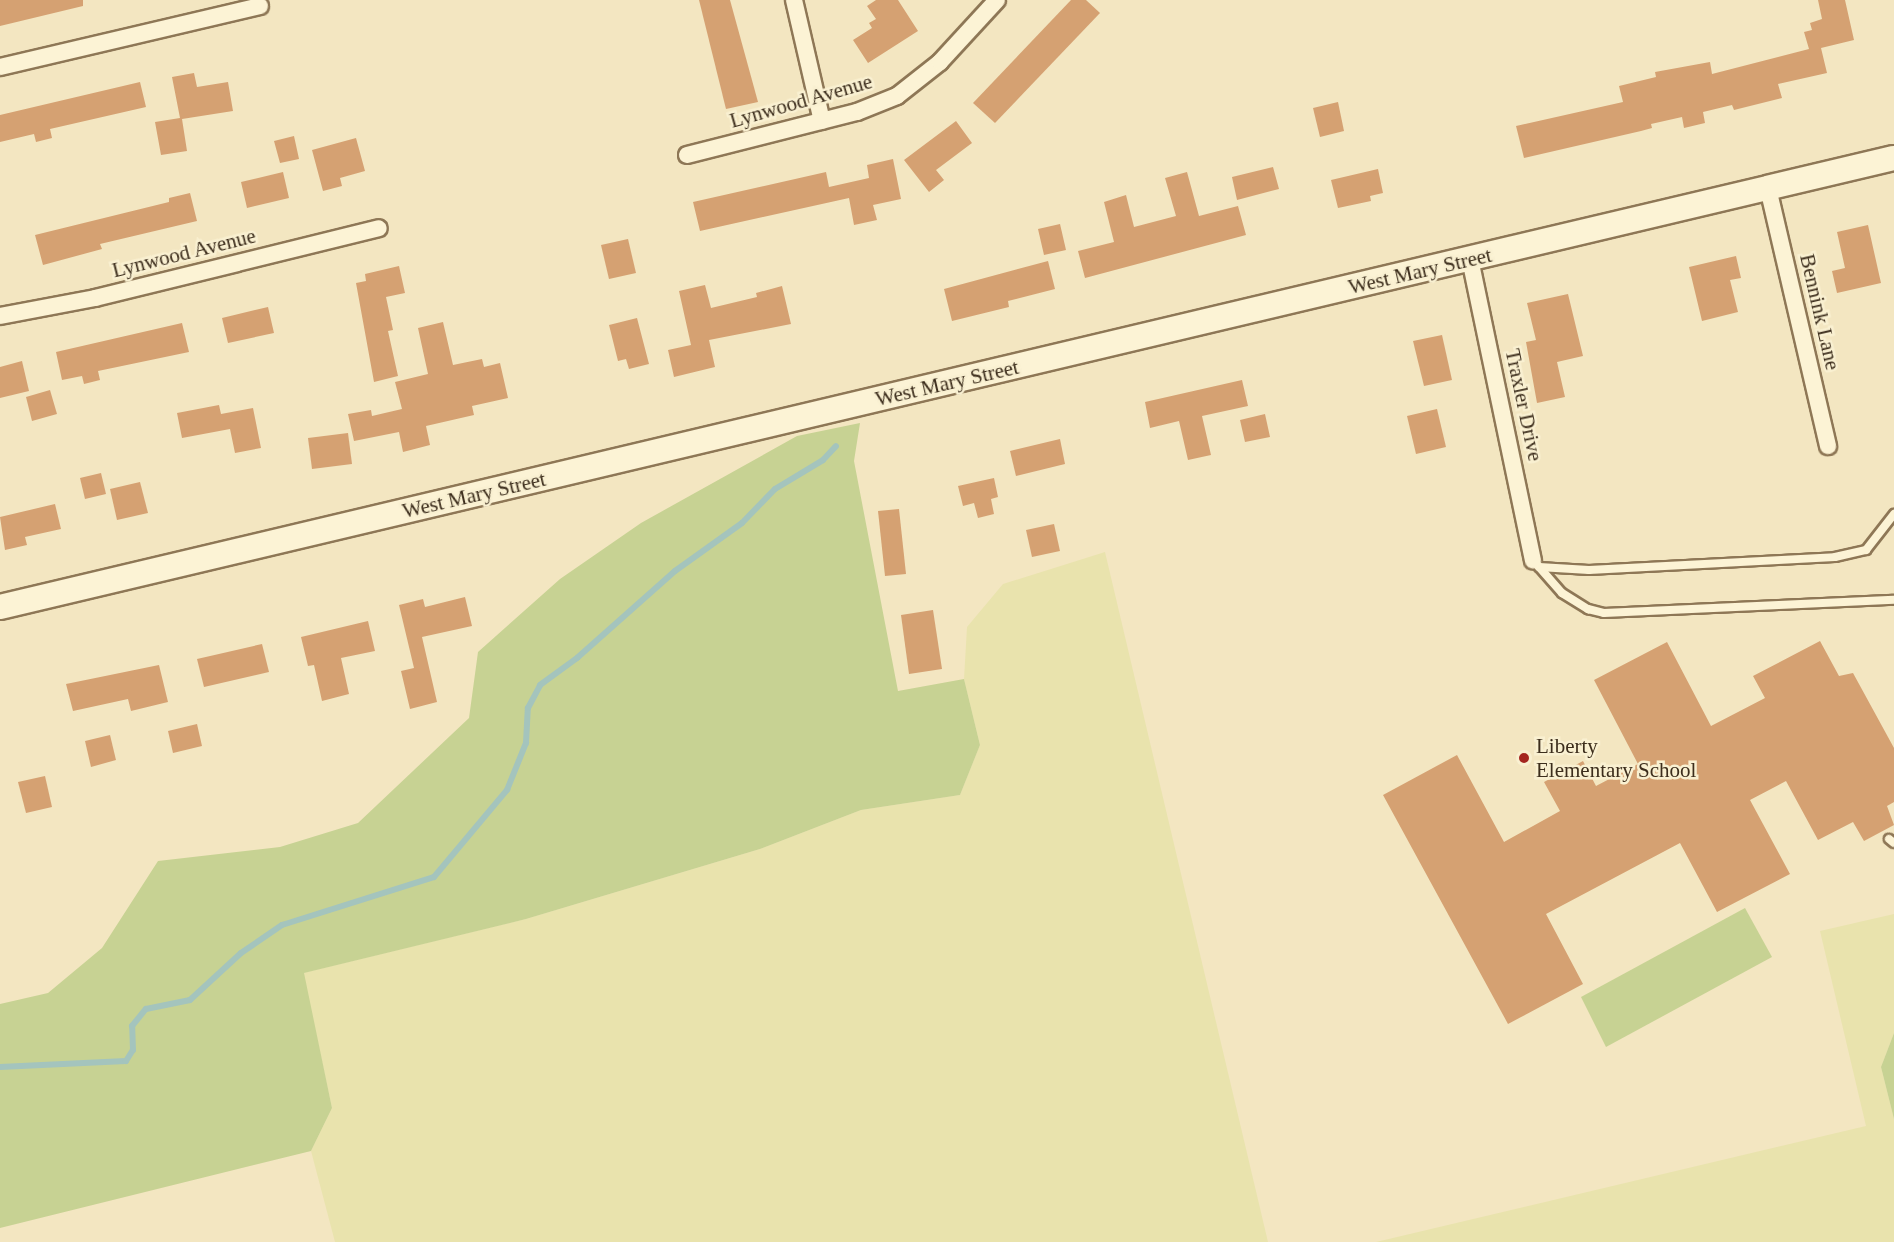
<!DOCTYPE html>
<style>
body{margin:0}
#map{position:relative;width:1894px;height:1242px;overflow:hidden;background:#f3e6c1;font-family:Georgia,serif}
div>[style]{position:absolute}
.farmland>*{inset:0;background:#e9e3ad}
.green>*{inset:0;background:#c7d293}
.stream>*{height:6px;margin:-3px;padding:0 3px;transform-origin:3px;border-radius:3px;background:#a4c4bd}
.building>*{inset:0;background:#d5a172}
.roads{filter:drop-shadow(2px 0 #8e7756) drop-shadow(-2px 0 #8e7756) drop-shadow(0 2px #8e7756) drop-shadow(0 -2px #8e7756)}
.lane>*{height:8px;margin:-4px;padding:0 4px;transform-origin:4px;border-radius:4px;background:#fcf3d5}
.street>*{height:16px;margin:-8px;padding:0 8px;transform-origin:8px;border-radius:8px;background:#fcf3d5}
.secondary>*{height:24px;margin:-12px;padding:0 12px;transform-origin:12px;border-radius:12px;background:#fcf3d5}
.dots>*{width:16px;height:16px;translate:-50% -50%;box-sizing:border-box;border:3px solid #f9f0d1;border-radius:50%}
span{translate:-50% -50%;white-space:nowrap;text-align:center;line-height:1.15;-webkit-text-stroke:5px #f9f0d1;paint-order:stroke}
.street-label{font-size:21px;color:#3c2d1c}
.poi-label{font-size:21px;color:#3c2d1c}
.left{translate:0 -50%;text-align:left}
</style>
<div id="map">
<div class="farmland">
<div style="clip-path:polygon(1105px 552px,1268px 1242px,335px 1242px,311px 1151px,332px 1108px,303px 973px,526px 919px,760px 849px,861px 810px,960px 795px,980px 745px,964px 679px,967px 627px,1003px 584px)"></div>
<div style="clip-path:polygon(1894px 914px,1894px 1033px,1881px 1067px,1894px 1119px,1894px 1242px,1376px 1242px,1866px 1126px,1820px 931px)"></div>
</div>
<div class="green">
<div style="clip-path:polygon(860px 423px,854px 461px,898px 691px,964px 679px,980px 745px,960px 795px,861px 810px,760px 849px,526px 919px,304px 973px,332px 1108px,311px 1151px,0 1228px,0 1004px,48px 993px,102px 948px,158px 861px,280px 847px,358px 823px,469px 718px,478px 652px,560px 579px,641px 523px,797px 436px)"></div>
<div style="clip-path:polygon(1745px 908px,1772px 957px,1606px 1047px,1581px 997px)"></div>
<div style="clip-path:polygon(1894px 1033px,1894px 1119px,1881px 1067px)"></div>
</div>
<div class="stream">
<div style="left:0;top:1067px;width:126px;rotate:-2.7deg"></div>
<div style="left:126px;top:1061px;width:13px;rotate:-58deg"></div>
<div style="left:133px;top:1050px;width:24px;rotate:-92deg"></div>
<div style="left:132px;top:1026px;width:22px;rotate:-51deg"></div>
<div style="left:146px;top:1009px;width:45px;rotate:-11.6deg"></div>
<div style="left:190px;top:1000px;width:69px;rotate:-42.7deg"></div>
<div style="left:241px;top:953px;width:50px;rotate:-34.3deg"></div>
<div style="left:282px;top:925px;width:159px;rotate:-17.5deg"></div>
<div style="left:434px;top:877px;width:114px;rotate:-50deg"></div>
<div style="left:507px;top:790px;width:51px;rotate:-68deg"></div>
<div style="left:526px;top:743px;width:35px;rotate:-87deg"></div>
<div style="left:528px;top:708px;width:26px;rotate:-62deg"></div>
<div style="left:540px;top:685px;width:46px;rotate:-36.1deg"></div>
<div style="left:577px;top:658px;width:131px;rotate:-41.6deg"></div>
<div style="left:675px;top:571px;width:82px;rotate:-35.6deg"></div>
<div style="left:742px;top:523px;width:47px;rotate:-45.9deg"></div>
<div style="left:775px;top:489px;width:56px;rotate:-31.1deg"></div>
<div style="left:823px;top:460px;width:19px;rotate:-47deg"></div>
</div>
<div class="building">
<div style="clip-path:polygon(0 0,83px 0,83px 6px,0 26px)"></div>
<div style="clip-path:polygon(699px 0,730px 0,758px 102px,726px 109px)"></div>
<div style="clip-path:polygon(876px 0,898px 0,918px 31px,868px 63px,853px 40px,872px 28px,869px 23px,876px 19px,867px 6px)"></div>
<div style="clip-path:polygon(1071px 0,1086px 0,1100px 13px,995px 123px,973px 103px)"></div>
<div style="clip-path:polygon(1818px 0,1845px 0,1854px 40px,1821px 48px,1827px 73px,1778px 84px,1782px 98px,1734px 110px,1732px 105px,1703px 112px,1705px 123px,1684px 128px,1682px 117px,1651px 124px,1652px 128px,1641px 131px,1524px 158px,1516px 126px,1623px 102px,1619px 86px,1656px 77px,1655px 72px,1710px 62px,1712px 74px,1809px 49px,1804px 32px,1812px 30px,1810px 23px,1822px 19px)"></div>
<div style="clip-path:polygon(194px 73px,197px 87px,228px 82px,233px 111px,182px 119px,187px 151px,161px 155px,155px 122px,180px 118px,172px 77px)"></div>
<div style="clip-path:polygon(140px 82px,146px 107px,50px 129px,52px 138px,36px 142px,34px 134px,0 142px,0 115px)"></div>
<div style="clip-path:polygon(1338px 102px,1344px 131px,1320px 137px,1313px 108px)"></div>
<div style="clip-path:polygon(956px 121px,972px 143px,936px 170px,944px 180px,929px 192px,904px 160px)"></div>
<div style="clip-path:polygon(294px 136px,299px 159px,280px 163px,274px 141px)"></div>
<div style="clip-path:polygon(356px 138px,365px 171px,340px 178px,342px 186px,323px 191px,312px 150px)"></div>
<div style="clip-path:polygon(893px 159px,901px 199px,873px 205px,877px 220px,854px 225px,849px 198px,700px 231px,693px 202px,826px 172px,829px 187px,869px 178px,867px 165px)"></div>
<div style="clip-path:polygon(1273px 167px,1279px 189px,1237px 200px,1232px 177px)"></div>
<div style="clip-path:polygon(1378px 169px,1383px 193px,1370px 196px,1371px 201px,1338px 208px,1331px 180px)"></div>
<div style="clip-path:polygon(283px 172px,289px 198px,247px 208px,241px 182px)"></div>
<div style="clip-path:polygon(1187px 172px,1199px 216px,1238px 206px,1246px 235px,1085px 278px,1078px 251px,1114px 242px,1104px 202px,1126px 195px,1134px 227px,1176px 216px,1165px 178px)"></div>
<div style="clip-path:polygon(190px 193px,197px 221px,100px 244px,102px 249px,43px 265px,35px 235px,169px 202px,169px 198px)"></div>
<div style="clip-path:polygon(1060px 224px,1066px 250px,1044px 255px,1038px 229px)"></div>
<div style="clip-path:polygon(1868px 225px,1881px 283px,1837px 293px,1832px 271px,1845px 268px,1837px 232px)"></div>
<div style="clip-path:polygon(628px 239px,636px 273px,609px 279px,601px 245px)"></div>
<div style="clip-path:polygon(1736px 256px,1741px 278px,1730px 280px,1738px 312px,1702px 321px,1689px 267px)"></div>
<div style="clip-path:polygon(1048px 261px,1055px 289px,1008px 301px,1009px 307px,952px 321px,944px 289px)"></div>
<div style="clip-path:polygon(399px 266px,405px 293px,386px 297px,393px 330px,388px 331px,398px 376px,374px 382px,356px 283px,366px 281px,365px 274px)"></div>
<div style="clip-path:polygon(705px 285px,711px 308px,757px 297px,756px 293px,782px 286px,791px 324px,709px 340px,715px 367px,674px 377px,668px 350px,691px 345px,679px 291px)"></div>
<div style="clip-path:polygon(1568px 294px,1583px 356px,1557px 362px,1565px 397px,1537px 403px,1526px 342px,1536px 340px,1527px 303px)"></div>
<div style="clip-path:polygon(268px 307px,274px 333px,228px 343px,222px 318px)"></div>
<div style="clip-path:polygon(637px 318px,649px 364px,629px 369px,626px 359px,618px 361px,609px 325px)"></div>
<div style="clip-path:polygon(443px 322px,453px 365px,482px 359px,484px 367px,500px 363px,508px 398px,472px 406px,474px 415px,426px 426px,430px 445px,403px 452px,399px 432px,354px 441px,348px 414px,371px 410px,372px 416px,402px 409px,395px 382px,428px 374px,418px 328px)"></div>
<div style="clip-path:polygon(182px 323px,189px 352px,98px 371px,100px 380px,84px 384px,82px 376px,62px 380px,56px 352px)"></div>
<div style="clip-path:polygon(1442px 335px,1452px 380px,1424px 386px,1413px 341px)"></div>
<div style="clip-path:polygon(22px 361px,29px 391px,0 398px,0 367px)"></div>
<div style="clip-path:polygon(1242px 380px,1248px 406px,1202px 416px,1211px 455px,1188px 460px,1179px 421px,1150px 428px,1145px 402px)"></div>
<div style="clip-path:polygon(50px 390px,57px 414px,32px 421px,26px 397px)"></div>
<div style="clip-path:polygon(219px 405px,221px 414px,253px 408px,261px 448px,235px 453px,230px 429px,182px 438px,177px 413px)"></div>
<div style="clip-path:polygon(1437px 409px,1446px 447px,1416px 454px,1407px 416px)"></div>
<div style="clip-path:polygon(1265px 414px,1270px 437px,1245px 442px,1240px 420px)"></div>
<div style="clip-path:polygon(348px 433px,352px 464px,312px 469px,308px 438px)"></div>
<div style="clip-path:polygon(1060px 439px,1065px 464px,1016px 476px,1010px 451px)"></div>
<div style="clip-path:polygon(101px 473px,106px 494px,85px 499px,80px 478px)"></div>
<div style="clip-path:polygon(994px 478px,998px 497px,991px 499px,994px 514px,978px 518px,974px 503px,963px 506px,958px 486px)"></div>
<div style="clip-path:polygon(140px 482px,148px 513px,117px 520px,110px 489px)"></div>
<div style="clip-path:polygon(55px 504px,61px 529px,25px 537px,27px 545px,5px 550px,0 517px)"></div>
<div style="clip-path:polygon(899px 509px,906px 574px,885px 576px,878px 511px)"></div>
<div style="clip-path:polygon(1054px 524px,1060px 551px,1032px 557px,1026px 530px)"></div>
<div style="clip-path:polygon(465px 597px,472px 626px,422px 637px,437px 702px,410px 709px,401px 671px,414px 668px,399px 605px,423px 599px,425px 607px)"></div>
<div style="clip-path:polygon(933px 610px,942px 669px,909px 674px,901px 615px)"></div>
<div style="clip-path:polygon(368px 621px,375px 651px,341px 658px,349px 694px,322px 701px,314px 665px,308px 666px,301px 637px)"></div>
<div style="clip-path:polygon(1820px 641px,1839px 676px,1853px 673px,1894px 748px,1894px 802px,1887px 806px,1894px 825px,1864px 841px,1853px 822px,1818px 840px,1786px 781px,1750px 800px,1790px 874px,1717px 912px,1680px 843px,1546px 914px,1583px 984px,1508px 1024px,1383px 795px,1457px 755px,1504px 842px,1560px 811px,1544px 782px,1583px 761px,1596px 786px,1638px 764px,1594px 680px,1667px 642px,1711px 726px,1765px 698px,1753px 676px)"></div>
<div style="clip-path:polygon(262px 644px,269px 672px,204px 687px,197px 659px)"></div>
<div style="clip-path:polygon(159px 665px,168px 702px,131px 711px,128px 699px,73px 711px,66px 684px)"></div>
<div style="clip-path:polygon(197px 724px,202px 746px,173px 753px,168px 731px)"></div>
<div style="clip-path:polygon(110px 735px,116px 760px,91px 767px,85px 741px)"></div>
<div style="clip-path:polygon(45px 776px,52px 807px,26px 813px,18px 782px)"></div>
</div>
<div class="roads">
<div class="lane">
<div style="left:1533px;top:560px;width:44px;rotate:48.7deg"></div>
<div style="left:1562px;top:593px;width:31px;rotate:32deg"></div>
<div style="left:1588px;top:609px;width:16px;rotate:14deg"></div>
<div style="left:1604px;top:613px;width:290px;rotate:-2.6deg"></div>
<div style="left:1539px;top:567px;width:50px;rotate:3.4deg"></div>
<div style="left:1589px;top:570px;width:246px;rotate:-3deg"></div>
<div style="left:1835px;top:557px;width:32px;rotate:-13deg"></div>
<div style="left:1866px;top:550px;width:46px;rotate:-52.1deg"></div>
<div style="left:1889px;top:839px;width:6px;rotate:39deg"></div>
</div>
<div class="street">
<div style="left:794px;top:0;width:124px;rotate:77deg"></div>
<div style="left:0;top:67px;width:267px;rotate:-13.2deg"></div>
<div style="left:687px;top:155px;width:175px;rotate:-14.2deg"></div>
<div style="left:857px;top:112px;width:43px;rotate:-21.8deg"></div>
<div style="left:897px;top:96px;width:55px;rotate:-38.3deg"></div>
<div style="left:940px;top:62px;width:84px;rotate:-47.4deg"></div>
<div style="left:1768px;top:188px;width:265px;rotate:76.9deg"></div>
<div style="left:1470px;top:259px;width:308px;rotate:78.2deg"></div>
<div style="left:0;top:316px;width:97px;rotate:-10.7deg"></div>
<div style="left:95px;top:298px;width:292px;rotate:-13.8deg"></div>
</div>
<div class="secondary">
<div style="left:0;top:607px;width:1946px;rotate:-13.34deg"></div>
</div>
</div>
<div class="dots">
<div style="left:1524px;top:758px;background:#a42620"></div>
</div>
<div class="street-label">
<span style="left:801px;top:101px;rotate:-16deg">Lynwood Avenue</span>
<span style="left:184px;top:253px;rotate:-14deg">Lynwood Avenue</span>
<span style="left:1420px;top:271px;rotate:-13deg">West Mary Street</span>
<span style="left:1820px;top:312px;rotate:77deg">Bennink Lane</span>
<span style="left:947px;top:383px;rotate:-13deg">West Mary Street</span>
<span style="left:1524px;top:405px;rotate:78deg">Traxler Drive</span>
<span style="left:474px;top:495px;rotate:-13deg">West Mary Street</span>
</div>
<div class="poi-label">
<span class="left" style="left:1536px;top:758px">Liberty<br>Elementary School</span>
</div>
</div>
